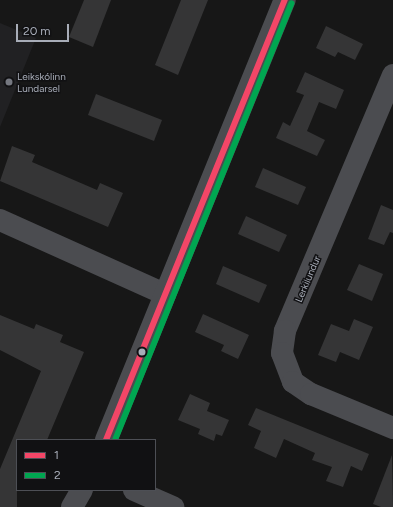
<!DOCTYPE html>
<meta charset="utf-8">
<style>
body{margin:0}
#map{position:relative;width:393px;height:507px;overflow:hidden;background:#171717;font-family:Figtree,sans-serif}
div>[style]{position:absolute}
.built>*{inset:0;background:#212123}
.building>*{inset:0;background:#353536}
.minor>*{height:22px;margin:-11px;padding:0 11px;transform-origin:11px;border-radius:11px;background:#4b4c50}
.bus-1>*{height:6px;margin:-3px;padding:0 3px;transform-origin:3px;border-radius:3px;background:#f34667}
.bus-2>*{height:6px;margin:-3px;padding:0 3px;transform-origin:3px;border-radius:3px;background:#00a651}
.dots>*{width:11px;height:11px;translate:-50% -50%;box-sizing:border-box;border:2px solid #111113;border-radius:50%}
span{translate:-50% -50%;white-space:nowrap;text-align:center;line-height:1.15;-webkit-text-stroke:3px #111113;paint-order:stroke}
.poi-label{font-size:10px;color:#a8adb8}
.left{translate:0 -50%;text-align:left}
.street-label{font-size:10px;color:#a8adb8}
.legend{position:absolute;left:16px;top:439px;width:140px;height:52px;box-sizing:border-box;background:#111113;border:1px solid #4d4f55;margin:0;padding:5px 7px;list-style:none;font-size:12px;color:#a8adb8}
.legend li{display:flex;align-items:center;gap:8px;height:20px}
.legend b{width:20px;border:1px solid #4d4f55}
.scale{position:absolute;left:16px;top:24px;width:53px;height:18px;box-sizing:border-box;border:2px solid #a8adb8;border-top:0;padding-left:5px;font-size:12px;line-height:14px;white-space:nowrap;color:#a8adb8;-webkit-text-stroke:3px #111113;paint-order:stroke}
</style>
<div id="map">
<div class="built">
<div style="clip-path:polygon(0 23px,36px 38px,0 127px)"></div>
</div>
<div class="building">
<div style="clip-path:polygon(84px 0,111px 0,93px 47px,69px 37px)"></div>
<div style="clip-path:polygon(181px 0,208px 0,178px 75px,155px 65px)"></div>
<div style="clip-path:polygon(326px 26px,363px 44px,355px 60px,338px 52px,335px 57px,316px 48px)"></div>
<div style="clip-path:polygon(305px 72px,344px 90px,336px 109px,319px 102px,307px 131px,325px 140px,317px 156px,276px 138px,283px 122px,290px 126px,304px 95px,296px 92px)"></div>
<div style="clip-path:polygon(96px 94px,162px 120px,154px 141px,88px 115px)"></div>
<div style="clip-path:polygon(12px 146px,35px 155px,32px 162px,97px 190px,100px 183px,123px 193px,108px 227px,0 181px)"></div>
<div style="clip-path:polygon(263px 168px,306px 187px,298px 205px,255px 187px)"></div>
<div style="clip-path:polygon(381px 205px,393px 210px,393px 233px,390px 232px,384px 245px,368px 239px)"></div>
<div style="clip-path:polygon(246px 216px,287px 235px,279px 252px,238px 234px)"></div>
<div style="clip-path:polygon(359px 264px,383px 274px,372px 301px,347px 290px)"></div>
<div style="clip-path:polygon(223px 266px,267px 285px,259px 303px,216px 284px)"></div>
<div style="clip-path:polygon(203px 314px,249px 335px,238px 359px,221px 351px,224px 345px,195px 332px)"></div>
<div style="clip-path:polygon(0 315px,34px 329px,36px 324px,63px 335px,60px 342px,84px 352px,47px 440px,17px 440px,17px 507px,0 507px,0 469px,41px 371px,0 350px)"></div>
<div style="clip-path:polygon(354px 319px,373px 327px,359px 360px,340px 352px,336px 362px,318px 355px,331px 324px,349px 331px)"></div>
<div style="clip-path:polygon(190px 394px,210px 403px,207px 411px,229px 420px,222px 436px,216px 434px,214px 441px,198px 434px,200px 429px,178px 420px)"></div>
<div style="clip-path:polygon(256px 408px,369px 454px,362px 471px,351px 466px,343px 487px,326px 481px,332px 467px,312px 460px,315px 453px,284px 439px,276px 458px,254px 448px,261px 431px,248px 425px)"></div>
<div style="clip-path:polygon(392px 455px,393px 507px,381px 507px,373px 504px)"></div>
</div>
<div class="minor">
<div style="left:393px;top:75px;width:278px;rotate:112.9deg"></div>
<div style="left:285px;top:331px;width:22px;rotate:98deg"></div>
<div style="left:282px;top:353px;width:31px;rotate:69deg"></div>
<div style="left:293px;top:382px;width:22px;rotate:34deg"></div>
<div style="left:311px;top:394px;width:89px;rotate:22.5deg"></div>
<div style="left:0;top:220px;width:181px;rotate:24.2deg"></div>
<div style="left:106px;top:440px;width:475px;rotate:-67.9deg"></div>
<div style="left:134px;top:490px;width:43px;rotate:23.6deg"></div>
<div style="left:72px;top:507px;width:20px;rotate:-60deg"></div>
</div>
<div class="bus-1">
<div style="left:106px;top:440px;width:475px;rotate:-67.9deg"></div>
</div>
<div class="bus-2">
<div style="left:115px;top:440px;width:471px;rotate:-68deg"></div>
</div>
<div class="dots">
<div style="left:9px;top:82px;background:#757880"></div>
<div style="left:142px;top:352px;background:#a8adb8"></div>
</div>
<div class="poi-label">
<span class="left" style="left:17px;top:82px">Leikskólinn<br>Lundarsel</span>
</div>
<div class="street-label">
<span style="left:308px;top:279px;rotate:-67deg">Lerkilundur</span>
</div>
<ul class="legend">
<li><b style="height:5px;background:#f34667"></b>1</li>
<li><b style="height:5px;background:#00a651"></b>2</li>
</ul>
<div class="scale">20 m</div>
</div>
